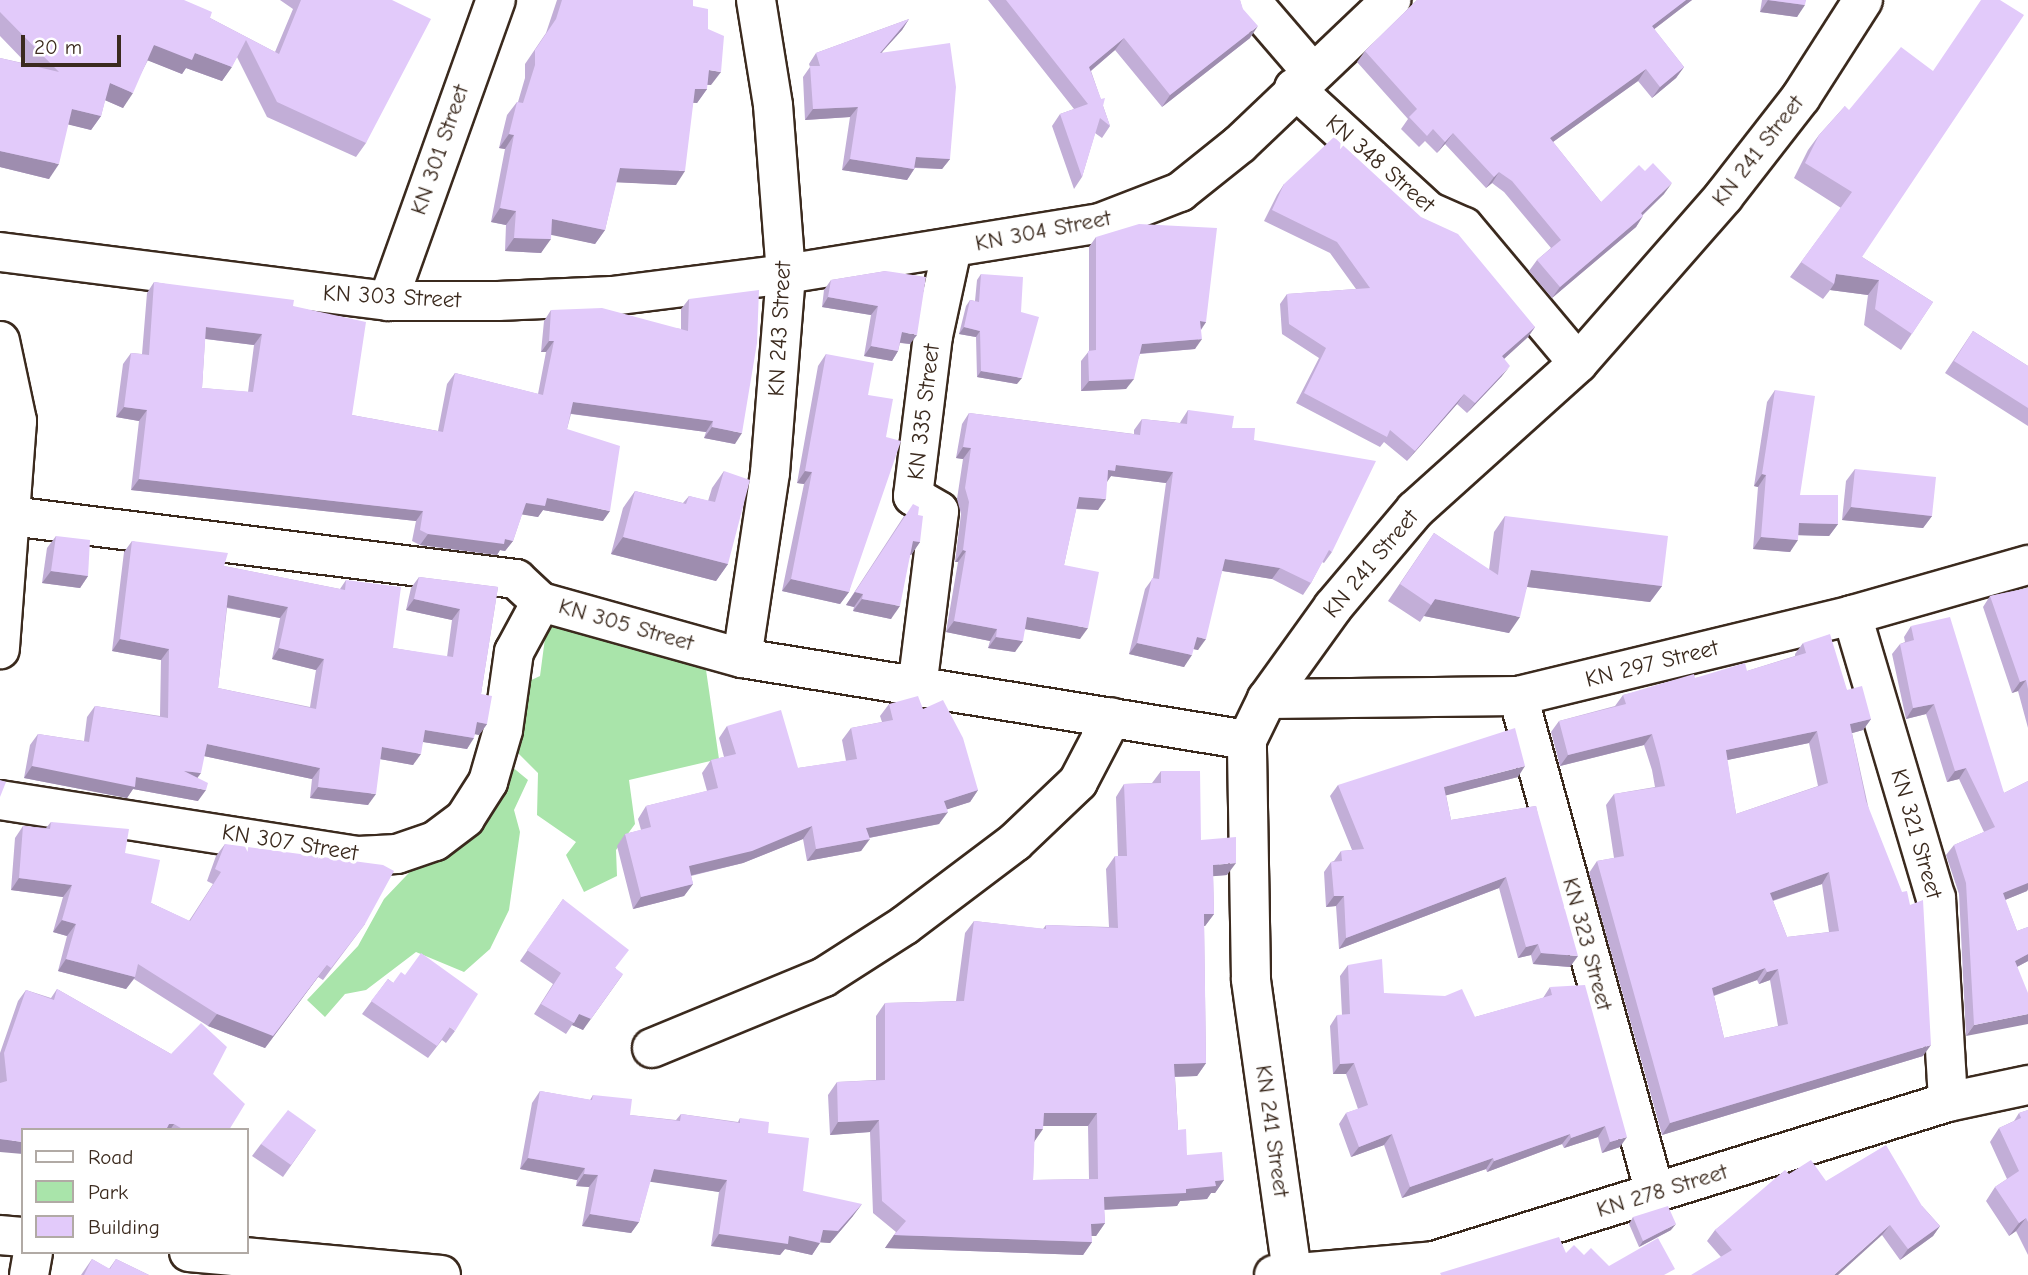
<!DOCTYPE html>
<style>
body{margin:0}
#map{position:relative;width:2028px;height:1275px;overflow:hidden;background:#fff;font-family:"Comic Neue",sans-serif}
div>[style]{position:absolute}
.green>*{inset:0;background:#a9e4aa}
.roads{filter:drop-shadow(2px 0 #3b2a1e) drop-shadow(-2px 0 #3b2a1e) drop-shadow(0 2px #3b2a1e) drop-shadow(0 -2px #3b2a1e)}
.minor>*{height:38px;margin:-19px;padding:0 19px;transform-origin:19px;border-radius:19px;background:#fff}
.wall>*{inset:0;background:#c2aed7}
.shaded-wall>*{inset:0;background:#9e8daf}
.building>*{inset:0;background:#e2cafa}
span{translate:-50% -50%;white-space:nowrap;text-align:center;line-height:1.15;-webkit-text-stroke:7px #fff;paint-order:stroke}
.street-label{font-size:23px;color:#3b2a1e}
.legend{position:absolute;left:21px;top:1128px;width:228px;height:126px;box-sizing:border-box;background:#fff;border:2px solid #b1aaa5;margin:0;padding:9px 12px;list-style:none;font-size:21px;color:#3b2a1e}
.legend li{display:flex;align-items:center;gap:14px;height:35px}
.legend b{width:35px;border:2px solid #b1aaa5}
.scale{position:absolute;left:21px;top:35px;width:100px;height:32px;box-sizing:border-box;border:4px solid #3b2a1e;border-top:0;padding-left:9px;font-size:21px;line-height:24px;white-space:nowrap;color:#3b2a1e;-webkit-text-stroke:5px #fff;paint-order:stroke}
</style>
<div id="map">
<div class="green">
<div style="clip-path:polygon(547px 623px,705px 663px,719px 759px,629px 780px,635px 824px,616px 850px,617px 876px,584px 892px,566px 855px,576px 842px,537px 815px,538px 773px,514px 749px,525px 683px,540px 676px)"></div>
<div style="clip-path:polygon(511px 766px,528px 780px,514px 810px,520px 832px,509px 910px,490px 949px,464px 972px,416px 952px,366px 990px,345px 994px,325px 1017px,307px 1000px,358px 946px,384px 899px)"></div>
</div>
<div class="roads">
<div class="minor">
<div style="left:1250px;top:0;width:95px;rotate:49.3deg"></div>
<div style="left:1294px;top:88px;width:182px;rotate:42.5deg"></div>
<div style="left:1428px;top:211px;width:39px;rotate:24deg"></div>
<div style="left:1464px;top:227px;width:177px;rotate:50deg"></div>
<div style="left:0;top:252px;width:391px;rotate:7.2deg"></div>
<div style="left:388px;top:301px;width:110px"></div>
<div style="left:498px;top:301px;width:114px;rotate:-2.5deg"></div>
<div style="left:612px;top:296px;width:175px;rotate:-7.2deg"></div>
<div style="left:786px;top:274px;width:318px;rotate:-9.2deg"></div>
<div style="left:1100px;top:223px;width:86px;rotate:-21.2deg"></div>
<div style="left:1180px;top:192px;width:77px;rotate:-38.7deg"></div>
<div style="left:1240px;top:144px;width:209px;rotate:-43.6deg"></div>
<div style="left:388px;top:301px;width:320px;rotate:-70.3deg"></div>
<div style="left:0;top:341px;width:82px;rotate:78deg"></div>
<div style="left:17px;top:421px;width:229px;rotate:94.3deg"></div>
<div style="left:11px;top:516px;width:509px;rotate:7.11deg"></div>
<div style="left:516px;top:579px;width:34px;rotate:43deg"></div>
<div style="left:541px;top:602px;width:209px;rotate:15.6deg"></div>
<div style="left:742px;top:658px;width:512px;rotate:9.22deg"></div>
<div style="left:1852px;top:615px;width:295px;rotate:73.5deg"></div>
<div style="left:1936px;top:898px;width:204px;rotate:86.6deg"></div>
<div style="left:742px;top:658px;width:187px;rotate:-81.4deg"></div>
<div style="left:770px;top:473px;width:200px;rotate:-85.4deg"></div>
<div style="left:786px;top:274px;width:169px;rotate:-94.4deg"></div>
<div style="left:773px;top:105px;width:106px;rotate:-99.2deg"></div>
<div style="left:917px;top:688px;width:178px;rotate:-82.9deg"></div>
<div style="left:939px;top:511px;width:30px;rotate:-150deg"></div>
<div style="left:913px;top:496px;width:161px;rotate:-82.9deg"></div>
<div style="left:933px;top:336px;width:90px;rotate:-77.8deg"></div>
<div style="left:1518px;top:696px;width:516px;rotate:74.59deg"></div>
<div style="left:1267px;top:699px;width:251px;rotate:-0.7deg"></div>
<div style="left:1518px;top:696px;width:344px;rotate:-13.6deg"></div>
<div style="left:1852px;top:615px;width:183px;rotate:-15.9deg"></div>
<div style="left:0;top:800px;width:362px;rotate:8.9deg"></div>
<div style="left:358px;top:856px;width:39px;rotate:-3deg"></div>
<div style="left:397px;top:854px;width:40px;rotate:-18.9deg"></div>
<div style="left:435px;top:841px;width:38px;rotate:-37deg"></div>
<div style="left:465px;top:818px;width:43px;rotate:-57.4deg"></div>
<div style="left:488px;top:782px;width:54px;rotate:-73.9deg"></div>
<div style="left:503px;top:730px;width:79px;rotate:-82deg"></div>
<div style="left:514px;top:652px;width:57px;rotate:-61.6deg"></div>
<div style="left:652px;top:1048px;width:186px;rotate:-22.4deg"></div>
<div style="left:824px;top:977px;width:96px;rotate:-32.7deg"></div>
<div style="left:905px;top:925px;width:138px;rotate:-37deg"></div>
<div style="left:1015px;top:842px;width:87px;rotate:-43.6deg"></div>
<div style="left:1078px;top:782px;width:73px;rotate:-62.4deg"></div>
<div style="left:0;top:1235px;width:23px;rotate:5deg"></div>
<div style="left:189px;top:1252px;width:253px;rotate:5.2deg"></div>
<div style="left:1292px;top:1272px;width:296px;rotate:-98deg"></div>
<div style="left:1251px;top:979px;width:239px;rotate:-91deg"></div>
<div style="left:1247px;top:740px;width:46px;rotate:-64deg"></div>
<div style="left:1267px;top:699px;width:113px;rotate:-54.3deg"></div>
<div style="left:1333px;top:607px;width:127px;rotate:-49.8deg"></div>
<div style="left:1415px;top:510px;width:219px;rotate:-42deg"></div>
<div style="left:1578px;top:363px;width:222px;rotate:-48.8deg"></div>
<div style="left:1724px;top:196px;width:125px;rotate:-52.1deg"></div>
<div style="left:1801px;top:97px;width:115px;rotate:-57.4deg"></div>
<div style="left:29px;top:1275px;width:23px;rotate:-80deg"></div>
<div style="left:1274px;top:1275px;width:161px;rotate:-5deg"></div>
<div style="left:1434px;top:1261px;width:538px;rotate:-17.19deg"></div>
<div style="left:1948px;top:1102px;width:82px;rotate:-12deg"></div>
</div>
</div>
<div class="wall">
<div style="clip-path:polygon(0 0,210px 18px,275px 52px,293px 9px,280px 0,392px 0,366px 143px,356px 157px,267px 117px,237px 57px,222px 81px,186px 68px,182px 74px,148px 60px,123px 108px,105px 100px,101px 116px,91px 130px,68px 124px,49px 179px,0 167px,0 58px,27px 64px,0 36px)"></div>
<div style="clip-path:polygon(557px 0,693px 0,693px 6px,711px 85px,707px 85px,707px 89px,697px 103px,693px 103px,676px 185px,616px 182px,605px 230px,595px 244px,551px 234px,541px 253px,505px 251px,506px 225px,491px 222px,505px 149px,499px 148px,507px 115px,517px 102px,518px 102px,525px 78px,525px 64px,546px 33px)"></div>
<div style="clip-path:polygon(988px 0,1240px 0,1250px 38px,1162px 107px,1115px 50px,1091px 71px,1110px 126px,1102px 138px,1095px 133px,1082px 177px,1074px 189px,1052px 126px,1060px 114px,1074px 109px)"></div>
<div style="clip-path:polygon(1417px 0,1692px 0,1654px 29px,1684px 67px,1676px 78px,1652px 98px,1638px 81px,1553px 142px,1601px 202px,1664px 194px,1643px 215px,1636px 227px,1552px 298px,1529px 271px,1537px 260px,1551px 248px,1504px 192px,1492px 183px,1486px 188px,1445px 144px,1437px 153px,1425px 141px,1419px 147px,1401px 129px,1408px 119px,1357px 62px,1365px 51px)"></div>
<div style="clip-path:polygon(1762px 0,1806px 0,1797px 17px,1760px 12px)"></div>
<div style="clip-path:polygon(909px 19px,902px 30px,882px 52px,950px 159px,942px 169px,915px 168px,907px 180px,842px 170px,850px 117px,805px 120px,803px 77px,810px 67px,809px 64px,816px 53px)"></div>
<div style="clip-path:polygon(1845px 106px,1862px 257px,1933px 302px,1901px 350px,1864px 325px,1868px 295px,1830px 290px,1823px 299px,1790px 277px,1841px 208px,1794px 178px,1808px 150px,1819px 135px)"></div>
<div style="clip-path:polygon(1284px 184px,1535px 327px,1528px 337px,1504px 359px,1502px 376px,1467px 413px,1457px 404px,1407px 461px,1384px 442px,1380px 447px,1296px 403px,1319px 358px,1282px 334px,1280px 304px,1287px 294px,1356px 289px,1330px 253px,1264px 221px,1277px 195px)"></div>
<div style="clip-path:polygon(1096px 237px,1206px 322px,1201px 330px,1195px 349px,1140px 354px,1126px 389px,1081px 391px,1081px 361px,1089px 351px,1089px 247px)"></div>
<div style="clip-path:polygon(886px 271px,910px 344px,900px 343px,898px 351px,892px 361px,864px 356px,871px 315px,822px 307px,824px 290px,831px 280px)"></div>
<div style="clip-path:polygon(981px 274px,1021px 312px,1017px 384px,977px 377px,976px 337px,959px 334px,966px 306px,970px 300px,975px 301px,977px 280px)"></div>
<div style="clip-path:polygon(evenodd,154px 282px,293px 306px,352px 415px,438px 431px,447px 384px,455px 373px,538px 394px,546px 352px,541px 352px,544px 321px,551px 310px,681px 329px,681px 309px,689px 299px,735px 444px,704px 438px,706px 432px,571px 414px,567px 429px,603px 521px,543px 510px,538px 517px,522px 514px,513px 541px,505px 551px,500px 550px,497px 555px,420px 545px,412px 541px,416px 521px,131px 490px,139px 421px,116px 417px,123px 364px,131px 353px,142px 354px,147px 293px,154px 282px,205px 339px,254px 345px,248px 392px,202px 388px,205px 339px)"></div>
<div style="clip-path:polygon(1973px 331px,2028px 366px,2028px 426px,1945px 373px)"></div>
<div style="clip-path:polygon(826px 354px,868px 395px,886px 437px,849px 592px,840px 604px,782px 591px,804px 484px,797px 483px,818px 366px)"></div>
<div style="clip-path:polygon(1775px 390px,1800px 495px,1838px 524px,1829px 536px,1798px 535px,1790px 552px,1753px 549px,1758px 487px,1754px 486px,1767px 402px)"></div>
<div style="clip-path:polygon(1188px 410px,1232px 428px,1254px 440px,1332px 552px,1324px 563px,1322px 562px,1311px 583px,1303px 595px,1272px 579px,1222px 571px,1198px 650px,1193px 649px,1184px 667px,1129px 654px,1145px 589px,1153px 578px,1166px 483px,1111px 476px,1107px 481px,1098px 510px,1076px 509px,1064px 565px,1080px 639px,1025px 629px,1015px 652px,988px 648px,990px 641px,946px 632px,958px 562px,955px 562px,961px 514px,957px 499px,963px 459px,956px 458px,962px 424px,969px 413px,1134px 434px,1134px 430px,1142px 419px,1180px 423px,1181px 421px)"></div>
<div style="clip-path:polygon(1855px 469px,1932px 516px,1923px 528px,1842px 520px,1846px 481px)"></div>
<div style="clip-path:polygon(724px 471px,728px 564px,716px 581px,611px 554px,623px 508px,635px 491px,683px 503px,689px 496px,708px 501px,712px 488px)"></div>
<div style="clip-path:polygon(918px 515px,920px 542px,911px 555px,910px 555px,891px 619px,853px 611px,854px 607px,846px 605px,904px 516px)"></div>
<div style="clip-path:polygon(1505px 516px,1662px 586px,1650px 602px,1527px 587px,1509px 633px,1424px 616px,1420px 622px,1388px 601px,1434px 533px,1489px 570px,1494px 532px)"></div>
<div style="clip-path:polygon(56px 536px,88px 576px,80px 588px,42px 583px,47px 548px)"></div>
<div style="clip-path:polygon(evenodd,132px 541px,224px 566px,340px 589px,346px 580px,393px 648px,447px 657px,452px 620px,406px 610px,411px 588px,419px 577px,498px 587px,481px 694px,487px 724px,479px 735px,475px 734px,467px 749px,423px 742px,413px 765px,380px 759px,368px 805px,310px 798px,312px 779px,204px 756px,197px 778px,198px 801px,133px 789px,127px 798px,24px 778px,30px 745px,38px 734px,84px 741px,87px 717px,95px 706px,160px 716px,161px 660px,112px 651px,124px 552px,132px 541px,227px 608px,280px 618px,272px 659px,316px 670px,310px 707px,218px 688px,227px 608px)"></div>
<div style="clip-path:polygon(2028px 588px,2028px 728px,2018px 691px,2012px 693px,1983px 607px,1990px 596px)"></div>
<div style="clip-path:polygon(1911px 626px,2004px 793px,2028px 781px,2028px 889px,2027px 891px,2005px 900px,2017px 931px,2028px 927px,2028px 961px,2017px 967px,1966px 1036px,1959px 894px,1946px 855px,1954px 845px,1984px 832px,1959px 779px,1947px 782px,1926px 714px,1906px 719px,1892px 654px,1900px 644px,1905px 642px,1904px 637px)"></div>
<div style="clip-path:polygon(evenodd,1803px 643px,1847px 690px,1871px 719px,1863px 730px,1852px 733px,1923px 1056px,1662px 1135px,1589px 873px,1597px 861px,1614px 858px,1606px 805px,1614px 794px,1655px 787px,1652px 770px,1644px 745px,1560px 766px,1551px 732px,1559px 721px,1615px 706px,1623px 695px,1695px 678px,1747px 671px,1795px 656px,1795px 654px,1803px 643px,1809px 743px,1818px 786px,1736px 814px,1727px 760px,1809px 743px,1803px 643px,1822px 884px,1829px 932px,1787px 937px,1773px 901px,1822px 884px,1803px 643px,1757px 980px,1759px 984px,1770px 980px,1778px 1026px,1724px 1038px,1714px 996px,1757px 980px)"></div>
<div style="clip-path:polygon(889px 704px,923px 709px,978px 790px,970px 802px,947px 809px,939px 824px,869px 838px,861px 851px,807px 861px,803px 839px,743px 863px,691px 876px,693px 884px,684px 896px,633px 909px,617px 846px,625px 834px,641px 830px,638px 819px,646px 806px,707px 791px,702px 773px,711px 760px,724px 757px,719px 738px,727px 726px,798px 768px,846px 761px,842px 740px,851px 728px,882px 722px,880px 716px)"></div>
<div style="clip-path:polygon(evenodd,1161px 771px,1201px 840px,1227px 875px,1213px 876px,1214px 914px,1205px 926px,1204px 926px,1206px 1063px,1197px 1076px,1175px 1077px,1178px 1130px,1187px 1155px,1224px 1180px,1215px 1193px,1211px 1193px,1207px 1199px,1180px 1201px,1177px 1206px,1104px 1210px,1105px 1223px,1096px 1236px,1091px 1236px,1092px 1242px,1083px 1255px,885px 1248px,896px 1232px,873px 1213px,870px 1132px,830px 1135px,828px 1095px,837px 1082px,876px 1080px,876px 1016px,885px 1003px,956px 1001px,965px 933px,974px 921px,1043px 929px,1046px 925px,1109px 927px,1106px 869px,1115px 856px,1118px 856px,1116px 797px,1124px 784px,1152px 783px,1161px 771px,1043px 1126px,1088px 1126px,1089px 1179px,1033px 1180px,1034px 1142px,1043px 1126px)"></div>
<div style="clip-path:polygon(1518px 777px,1446px 795px,1451px 820px,1536px 806px,1570px 967px,1533px 964px,1531px 955px,1518px 958px,1499px 888px,1339px 949px,1336px 906px,1326px 907px,1324px 872px,1331px 862px,1334px 861px,1341px 851px,1352px 850px,1330px 796px,1338px 785px)"></div>
<div style="clip-path:polygon(51px 822px,125px 853px,151px 903px,189px 921px,213px 884px,207px 881px,216px 856px,225px 844px,365px 924px,323px 980px,318px 977px,265px 1048px,208px 1026px,134px 979px,126px 989px,58px 971px,67px 936px,53px 932px,63px 897px,11px 890px,15px 838px,23px 826px,46px 828px)"></div>
<div style="clip-path:polygon(563px 899px,616px 969px,583px 1030px,572px 1025px,566px 1034px,534px 1014px,553px 984px,520px 961px)"></div>
<div style="clip-path:polygon(1348px 965px,1384px 993px,1475px 1017px,1543px 998px,1550px 987px,1620px 1147px,1602px 1153px,1598px 1137px,1564px 1148px,1562px 1144px,1487px 1172px,1486px 1169px,1402px 1198px,1384px 1145px,1351px 1157px,1339px 1124px,1346px 1113px,1358px 1109px,1346px 1074px,1333px 1074px,1330px 1026px,1337px 1015px,1342px 1015px,1340px 976px)"></div>
<div style="clip-path:polygon(388px 979px,455px 1031px,446px 1043px,442px 1040px,428px 1058px,362px 1014px)"></div>
<div style="clip-path:polygon(57px 989px,171px 1054px,213px 1074px,229px 1130px,23px 1130px,0 1152px,0 1053px,18px 1001px,26px 990px,51px 998px)"></div>
<div style="clip-path:polygon(540px 1091px,590px 1100px,593px 1095px,630px 1115px,676px 1120px,681px 1114px,738px 1122px,740px 1118px,768px 1133px,803px 1191px,853px 1216px,830px 1243px,820px 1242px,812px 1255px,785px 1249px,780px 1255px,711px 1246px,719px 1192px,650px 1181px,639px 1222px,631px 1233px,582px 1226px,589px 1187px,576px 1186px,577px 1180px,520px 1169px,532px 1103px)"></div>
<div style="clip-path:polygon(2028px 1110px,2028px 1255px,2016px 1231px,2009px 1236px,1986px 1201px,1995px 1187px,2007px 1179px,1990px 1142px,1999px 1128px,2014px 1121px,2019px 1113px)"></div>
<div style="clip-path:polygon(316px 1130px,283px 1177px,252px 1156px,261px 1144px)"></div>
<div style="clip-path:polygon(1789px 1174px,1826px 1181px,1922px 1206px,1940px 1226px,1933px 1236px,1900px 1260px,1882px 1235px,1721px 1257px,1707px 1241px,1715px 1230px)"></div>
<div style="clip-path:polygon(1633px 1217px,1671px 1230px,1639px 1247px,1629px 1224px)"></div>
<div style="clip-path:polygon(92px 1259px,109px 1269px,116px 1259px,149px 1275px,81px 1275px)"></div>
</div>
<div class="shaded-wall">
<div style="clip-path:polygon(1686px 0,1692px 0,1644px 37px,1652px 26px)"></div>
<div style="clip-path:polygon(1768px 0,1805px 5px,1797px 17px,1760px 12px)"></div>
<div style="clip-path:polygon(909px 19px,902px 30px,872px 63px,880px 53px)"></div>
<div style="clip-path:polygon(1258px 26px,1250px 38px,1162px 107px,1170px 95px)"></div>
<div style="clip-path:polygon(1124px 38px,1115px 50px,1081px 79px,1089px 67px)"></div>
<div style="clip-path:polygon(154px 45px,195px 53px,232px 67px,222px 81px,186px 68px,182px 74px,144px 59px)"></div>
<div style="clip-path:polygon(1684px 67px,1676px 78px,1652px 98px,1660px 87px)"></div>
<div style="clip-path:polygon(1646px 69px,1638px 81px,1543px 149px,1550px 138px)"></div>
<div style="clip-path:polygon(709px 70px,721px 72px,711px 85px,699px 84px)"></div>
<div style="clip-path:polygon(110px 83px,133px 93px,123px 108px,100px 98px)"></div>
<div style="clip-path:polygon(695px 89px,707px 89px,697px 103px,685px 102px)"></div>
<div style="clip-path:polygon(858px 107px,850px 117px,805px 120px,813px 109px)"></div>
<div style="clip-path:polygon(72px 109px,101px 116px,91px 130px,62px 123px)"></div>
<div style="clip-path:polygon(1453px 133px,1445px 144px,1437px 153px,1445px 142px)"></div>
<div style="clip-path:polygon(509px 134px,514px 135px,505px 149px,499px 148px)"></div>
<div style="clip-path:polygon(0 151px,59px 164px,49px 179px,0 167px)"></div>
<div style="clip-path:polygon(916px 157px,950px 159px,942px 169px,909px 167px)"></div>
<div style="clip-path:polygon(850px 159px,914px 169px,907px 180px,842px 170px)"></div>
<div style="clip-path:polygon(620px 168px,685px 171px,676px 185px,610px 182px)"></div>
<div style="clip-path:polygon(1499px 172px,1492px 183px,1486px 188px,1494px 177px)"></div>
<div style="clip-path:polygon(1672px 183px,1664px 194px,1633px 224px,1641px 213px)"></div>
<div style="clip-path:polygon(500px 208px,516px 211px,506px 225px,491px 222px)"></div>
<div style="clip-path:polygon(1643px 216px,1636px 227px,1552px 298px,1560px 287px)"></div>
<div style="clip-path:polygon(552px 219px,605px 230px,595px 244px,542px 233px)"></div>
<div style="clip-path:polygon(514px 238px,551px 239px,541px 253px,505px 251px)"></div>
<div style="clip-path:polygon(1836px 274px,1879px 280px,1868px 295px,1830px 290px,1834px 284px)"></div>
<div style="clip-path:polygon(828px 297px,878px 306px,871px 315px,822px 307px)"></div>
<div style="clip-path:polygon(1200px 321px,1206px 322px,1199px 332px)"></div>
<div style="clip-path:polygon(206px 327px,262px 334px,254px 345px,199px 338px)"></div>
<div style="clip-path:polygon(964px 327px,980px 331px,976px 337px,959px 334px)"></div>
<div style="clip-path:polygon(1535px 327px,1528px 337px,1495px 367px,1502px 356px)"></div>
<div style="clip-path:polygon(902px 332px,917px 335px,910px 344px,895px 342px)"></div>
<div style="clip-path:polygon(1202px 339px,1195px 349px,1135px 354px,1142px 344px)"></div>
<div style="clip-path:polygon(549px 341px,554px 341px,546px 352px,541px 352px)"></div>
<div style="clip-path:polygon(871px 346px,898px 351px,892px 361px,864px 356px)"></div>
<div style="clip-path:polygon(1510px 366px,1502px 376px,1467px 413px,1475px 403px)"></div>
<div style="clip-path:polygon(981px 371px,1022px 378px,1017px 384px,977px 377px)"></div>
<div style="clip-path:polygon(1134px 379px,1126px 389px,1081px 391px,1089px 381px)"></div>
<div style="clip-path:polygon(1464px 394px,1457px 404px,1407px 461px,1415px 451px)"></div>
<div style="clip-path:polygon(573px 402px,713px 421px,706px 432px,566px 413px)"></div>
<div style="clip-path:polygon(124px 407px,147px 410px,139px 421px,116px 417px)"></div>
<div style="clip-path:polygon(712px 427px,742px 433px,735px 444px,704px 438px)"></div>
<div style="clip-path:polygon(963px 447px,971px 448px,963px 459px,956px 458px)"></div>
<div style="clip-path:polygon(1116px 465px,1173px 472px,1166px 483px,1111px 476px,1107px 482px,1108px 470px)"></div>
<div style="clip-path:polygon(805px 471px,812px 472px,804px 484px,797px 483px)"></div>
<div style="clip-path:polygon(1762px 474px,1766px 475px,1758px 487px,1754px 486px)"></div>
<div style="clip-path:polygon(139px 479px,423px 511px,416px 521px,131px 490px)"></div>
<div style="clip-path:polygon(1079px 497px,1106px 499px,1098px 510px,1071px 508px)"></div>
<div style="clip-path:polygon(547px 498px,610px 511px,603px 521px,543px 510px,538px 517px,519px 514px,526px 503px)"></div>
<div style="clip-path:polygon(1851px 507px,1932px 516px,1923px 528px,1842px 520px)"></div>
<div style="clip-path:polygon(1799px 523px,1838px 524px,1829px 536px,1791px 535px)"></div>
<div style="clip-path:polygon(428px 534px,505px 539px,513px 541px,505px 551px,500px 550px,497px 555px,420px 545px)"></div>
<div style="clip-path:polygon(623px 537px,728px 564px,716px 581px,611px 554px)"></div>
<div style="clip-path:polygon(1761px 537px,1798px 540px,1790px 552px,1753px 549px)"></div>
<div style="clip-path:polygon(913px 541px,920px 542px,911px 555px,904px 554px)"></div>
<div style="clip-path:polygon(963px 550px,966px 551px,958px 562px,955px 562px)"></div>
<div style="clip-path:polygon(1225px 559px,1280px 568px,1272px 579px,1217px 570px)"></div>
<div style="clip-path:polygon(1531px 570px,1662px 586px,1650px 602px,1520px 586px)"></div>
<div style="clip-path:polygon(51px 571px,88px 576px,80px 588px,42px 583px)"></div>
<div style="clip-path:polygon(791px 579px,849px 592px,840px 604px,782px 591px)"></div>
<div style="clip-path:polygon(855px 592px,863px 594px,854px 607px,846px 605px)"></div>
<div style="clip-path:polygon(228px 595px,288px 607px,280px 618px,221px 606px)"></div>
<div style="clip-path:polygon(414px 599px,460px 609px,452px 620px,406px 610px)"></div>
<div style="clip-path:polygon(862px 599px,900px 606px,891px 619px,853px 611px)"></div>
<div style="clip-path:polygon(1435px 599px,1520px 617px,1509px 633px,1424px 616px)"></div>
<div style="clip-path:polygon(1027px 617px,1088px 628px,1080px 639px,1019px 628px)"></div>
<div style="clip-path:polygon(954px 621px,997px 629px,990px 641px,946px 632px)"></div>
<div style="clip-path:polygon(996px 637px,1023px 641px,1015px 652px,988px 648px)"></div>
<div style="clip-path:polygon(1197px 637px,1206px 639px,1198px 650px,1189px 648px)"></div>
<div style="clip-path:polygon(120px 639px,169px 649px,161px 660px,112px 651px)"></div>
<div style="clip-path:polygon(1137px 643px,1192px 655px,1184px 667px,1129px 654px)"></div>
<div style="clip-path:polygon(279px 648px,324px 659px,316px 670px,272px 659px)"></div>
<div style="clip-path:polygon(2026px 680px,2018px 691px,2012px 693px,2020px 682px)"></div>
<div style="clip-path:polygon(1934px 704px,1926px 714px,1906px 719px,1913px 708px)"></div>
<div style="clip-path:polygon(1871px 719px,1863px 730px,1842px 736px,1850px 724px)"></div>
<div style="clip-path:polygon(477px 722px,487px 724px,479px 735px,469px 733px)"></div>
<div style="clip-path:polygon(425px 730px,474px 738px,467px 749px,417px 741px)"></div>
<div style="clip-path:polygon(1817px 731px,1809px 743px,1718px 762px,1726px 750px)"></div>
<div style="clip-path:polygon(1652px 734px,1644px 745px,1560px 766px,1568px 755px)"></div>
<div style="clip-path:polygon(207px 744px,320px 768px,312px 779px,199px 755px)"></div>
<div style="clip-path:polygon(382px 747px,421px 754px,413px 765px,374px 758px)"></div>
<div style="clip-path:polygon(32px 766px,136px 777px,206px 790px,198px 801px,133px 789px,127px 798px,24px 778px)"></div>
<div style="clip-path:polygon(1525px 766px,1518px 777px,1436px 798px,1444px 787px)"></div>
<div style="clip-path:polygon(1966px 768px,1959px 779px,1947px 782px,1955px 771px)"></div>
<div style="clip-path:polygon(184px 771px,201px 773px,193px 784px)"></div>
<div style="clip-path:polygon(318px 787px,376px 794px,368px 805px,310px 798px)"></div>
<div style="clip-path:polygon(978px 790px,970px 802px,936px 813px,944px 801px)"></div>
<div style="clip-path:polygon(948px 812px,939px 824px,858px 840px,866px 828px)"></div>
<div style="clip-path:polygon(812px 826px,803px 839px,743px 863px,680px 878px,689px 866px)"></div>
<div style="clip-path:polygon(870px 839px,861px 851px,807px 861px,816px 849px)"></div>
<div style="clip-path:polygon(1236px 863px,1227px 875px,1204px 877px,1213px 865px)"></div>
<div style="clip-path:polygon(1829px 872px,1822px 884px,1762px 904px,1770px 893px)"></div>
<div style="clip-path:polygon(1506px 877px,1499px 888px,1339px 949px,1346px 938px)"></div>
<div style="clip-path:polygon(19px 878px,72px 885px,63px 897px,11px 890px)"></div>
<div style="clip-path:polygon(2028px 881px,2028px 889px,2027px 891px,1995px 904px,2003px 893px)"></div>
<div style="clip-path:polygon(693px 884px,684px 896px,633px 909px,641px 897px)"></div>
<div style="clip-path:polygon(1334px 896px,1344px 896px,1336px 906px,1326px 907px)"></div>
<div style="clip-path:polygon(1204px 914px,1214px 914px,1205px 926px,1195px 926px)"></div>
<div style="clip-path:polygon(62px 920px,76px 924px,67px 936px,53px 932px)"></div>
<div style="clip-path:polygon(1538px 944px,1531px 955px,1518px 958px,1526px 947px)"></div>
<div style="clip-path:polygon(1541px 953px,1578px 956px,1570px 967px,1533px 964px)"></div>
<div style="clip-path:polygon(2028px 954px,2028px 961px,2007px 972px,2015px 961px)"></div>
<div style="clip-path:polygon(66px 959px,135px 977px,126px 989px,58px 971px)"></div>
<div style="clip-path:polygon(327px 965px,265px 1048px,208px 1026px,217px 1014px)"></div>
<div style="clip-path:polygon(1765px 968px,1757px 980px,1704px 999px,1712px 988px)"></div>
<div style="clip-path:polygon(1778px 969px,1770px 980px,1759px 984px,1767px 972px)"></div>
<div style="clip-path:polygon(623px 974px,583px 1030px,572px 1025px,579px 1014px)"></div>
<div style="clip-path:polygon(2028px 1014px,2028px 1024px,1966px 1036px,1974px 1025px)"></div>
<div style="clip-path:polygon(1931px 1045px,1923px 1056px,1662px 1135px,1670px 1123px)"></div>
<div style="clip-path:polygon(1206px 1063px,1197px 1076px,1165px 1077px,1174px 1064px)"></div>
<div style="clip-path:polygon(1354px 1063px,1346px 1074px,1333px 1074px,1340px 1064px)"></div>
<div style="clip-path:polygon(1044px 1113px,1097px 1113px,1088px 1126px,1035px 1126px)"></div>
<div style="clip-path:polygon(879px 1120px,870px 1132px,830px 1135px,838px 1122px)"></div>
<div style="clip-path:polygon(169px 1124px,174px 1124px,170px 1130px,165px 1130px)"></div>
<div style="clip-path:polygon(1605px 1126px,1598px 1137px,1564px 1148px,1571px 1138px)"></div>
<div style="clip-path:polygon(1035px 1129px,1043px 1129px,1034px 1142px)"></div>
<div style="clip-path:polygon(1392px 1134px,1384px 1145px,1351px 1157px,1359px 1147px)"></div>
<div style="clip-path:polygon(1570px 1134px,1562px 1144px,1487px 1172px,1494px 1161px)"></div>
<div style="clip-path:polygon(1627px 1137px,1620px 1147px,1602px 1153px,1610px 1142px)"></div>
<div style="clip-path:polygon(0 1139px,23px 1142px,23px 1154px,0 1152px)"></div>
<div style="clip-path:polygon(528px 1158px,585px 1168px,577px 1180px,520px 1169px)"></div>
<div style="clip-path:polygon(1493px 1158px,1486px 1169px,1402px 1198px,1410px 1187px)"></div>
<div style="clip-path:polygon(654px 1169px,727px 1180px,719px 1192px,645px 1181px)"></div>
<div style="clip-path:polygon(584px 1174px,598px 1175px,589px 1187px,576px 1186px)"></div>
<div style="clip-path:polygon(1224px 1180px,1215px 1193px,1211px 1193px,1207px 1199px,1180px 1201px,1177px 1206px,1095px 1210px,1104px 1197px,1186px 1189px,1215px 1181px)"></div>
<div style="clip-path:polygon(862px 1204px,853px 1216px,830px 1243px,815px 1242px,820px 1243px,812px 1255px,785px 1249px,780px 1255px,711px 1246px,719px 1234px,789px 1236px,823px 1230px)"></div>
<div style="clip-path:polygon(590px 1214px,639px 1222px,631px 1233px,582px 1226px)"></div>
<div style="clip-path:polygon(2026px 1218px,2016px 1231px,2009px 1236px,2019px 1223px)"></div>
<div style="clip-path:polygon(1105px 1223px,1096px 1236px,1082px 1236px,1091px 1224px)"></div>
<div style="clip-path:polygon(1676px 1224px,1671px 1230px,1639px 1247px,1643px 1241px)"></div>
<div style="clip-path:polygon(1890px 1225px,1882px 1235px,1838px 1275px,1834px 1275px)"></div>
<div style="clip-path:polygon(1940px 1226px,1933px 1236px,1900px 1260px,1908px 1249px)"></div>
<div style="clip-path:polygon(894px 1235px,1092px 1242px,1083px 1255px,885px 1248px)"></div>
</div>
<div class="building">
<div style="clip-path:polygon(0 0,184px 0,212px 12px,210px 18px,279px 54px,301px 0,392px 0,431px 19px,366px 143px,277px 102px,246px 40px,232px 67px,195px 53px,192px 60px,154px 45px,133px 93px,110px 83px,101px 116px,72px 109px,59px 164px,0 151px,0 58px,59px 72px,0 12px)"></div>
<div style="clip-path:polygon(562px 0,693px 0,693px 6px,708px 9px,708px 29px,724px 36px,721px 72px,709px 70px,707px 89px,695px 89px,685px 171px,620px 168px,605px 230px,552px 219px,551px 239px,514px 238px,516px 211px,500px 208px,514px 135px,509px 134px,517px 102px,523px 103px,535px 65px,535px 50px,556px 19px)"></div>
<div style="clip-path:polygon(1006px 0,1240px 0,1243px 9px,1258px 26px,1170px 95px,1124px 38px,1089px 67px,1101px 99px,1105px 98px,1103px 106px,1110px 126px,1100px 118px,1082px 177px,1060px 114px,1088px 104px)"></div>
<div style="clip-path:polygon(1417px 0,1686px 0,1652px 26px,1684px 67px,1660px 87px,1646px 69px,1550px 138px,1601px 202px,1639px 165px,1645px 171px,1653px 163px,1672px 183px,1641px 213px,1643px 216px,1560px 287px,1537px 260px,1561px 240px,1512px 181px,1499px 172px,1494px 177px,1453px 133px,1445px 142px,1433px 129px,1427px 136px,1409px 117px,1417px 109px,1365px 51px)"></div>
<div style="clip-path:polygon(1768px 0,1806px 0,1805px 5px)"></div>
<div style="clip-path:polygon(1981px 0,2000px 0,2024px 15px,1862px 257px,1933px 302px,1912px 334px,1875px 309px,1879px 280px,1836px 274px,1834px 284px,1801px 262px,1852px 192px,1805px 163px,1819px 135px,1845px 106px,1849px 110px,1901px 47px,1933px 71px)"></div>
<div style="clip-path:polygon(909px 19px,880px 53px,950px 43px,956px 87px,950px 159px,916px 157px,914px 169px,850px 159px,858px 107px,813px 109px,810px 66px,820px 66px,816px 53px)"></div>
<div style="clip-path:polygon(1334px 137px,1421px 217px,1458px 234px,1535px 327px,1502px 356px,1510px 366px,1475px 403px,1464px 394px,1415px 451px,1390px 430px,1387px 437px,1304px 393px,1326px 348px,1289px 324px,1287px 294px,1370px 288px,1337px 242px,1272px 210px,1284px 184px)"></div>
<div style="clip-path:polygon(1139px 224px,1217px 228px,1206px 322px,1200px 321px,1202px 339px,1142px 344px,1134px 379px,1089px 381px,1088px 351px,1096px 350px,1096px 237px)"></div>
<div style="clip-path:polygon(886px 271px,926px 277px,917px 335px,902px 332px,898px 351px,871px 346px,878px 306px,828px 297px,831px 280px)"></div>
<div style="clip-path:polygon(981px 274px,1023px 277px,1021px 312px,1039px 317px,1022px 378px,981px 371px,980px 331px,964px 327px,970px 300px,979px 302px)"></div>
<div style="clip-path:polygon(evenodd,154px 282px,294px 300px,293px 306px,366px 322px,352px 415px,443px 432px,455px 373px,543px 395px,554px 341px,549px 341px,551px 310px,602px 308px,688px 331px,689px 299px,759px 290px,757px 343px,742px 433px,712px 427px,713px 421px,573px 402px,567px 429px,620px 446px,610px 511px,547px 498px,545px 506px,526px 503px,513px 541px,505px 539px,504px 544px,428px 534px,420px 530px,423px 511px,139px 479px,147px 410px,124px 407px,131px 353px,149px 355px,154px 282px,206px 327px,262px 334px,253px 392px,202px 388px,206px 327px)"></div>
<div style="clip-path:polygon(1973px 331px,2028px 366px,2028px 408px,1954px 361px)"></div>
<div style="clip-path:polygon(826px 354px,874px 363px,868px 395px,893px 399px,886px 437px,901px 441px,849px 592px,791px 579px,812px 472px,805px 471px)"></div>
<div style="clip-path:polygon(1775px 390px,1815px 396px,1800px 495px,1838px 495px,1838px 524px,1799px 523px,1798px 540px,1761px 537px,1766px 475px,1762px 474px)"></div>
<div style="clip-path:polygon(1188px 410px,1234px 416px,1232px 428px,1255px 428px,1254px 440px,1376px 461px,1332px 552px,1329px 550px,1311px 583px,1280px 568px,1225px 559px,1206px 639px,1197px 637px,1192px 655px,1137px 643px,1152px 578px,1159px 579px,1173px 472px,1116px 465px,1115px 471px,1108px 470px,1106px 499px,1079px 497px,1064px 565px,1099px 572px,1088px 628px,1027px 617px,1023px 641px,996px 637px,997px 629px,954px 621px,966px 551px,963px 550px,969px 502px,965px 488px,971px 448px,963px 447px,969px 413px,1140px 435px,1142px 419px,1187px 424px)"></div>
<div style="clip-path:polygon(1855px 469px,1936px 477px,1932px 516px,1851px 507px)"></div>
<div style="clip-path:polygon(724px 471px,750px 480px,728px 564px,623px 537px,635px 491px,686px 504px,689px 496px,715px 502px)"></div>
<div style="clip-path:polygon(913px 504px,919px 507px,918px 515px,923px 516px,920px 542px,913px 541px,900px 606px,862px 599px,863px 594px,855px 592px)"></div>
<div style="clip-path:polygon(1505px 516px,1668px 536px,1662px 586px,1531px 570px,1520px 617px,1435px 599px,1431px 605px,1400px 584px,1434px 533px,1498px 575px)"></div>
<div style="clip-path:polygon(56px 536px,90px 540px,88px 576px,51px 571px)"></div>
<div style="clip-path:polygon(evenodd,132px 541px,228px 553px,224px 566px,345px 590px,346px 580px,401px 587px,393px 648px,453px 657px,460px 609px,414px 599px,419px 577px,498px 587px,481px 694px,492px 696px,487px 724px,477px 722px,474px 738px,425px 730px,421px 754px,382px 747px,376px 794px,318px 787px,320px 768px,207px 744px,201px 773px,184px 771px,208px 783px,206px 790px,136px 777px,135px 787px,32px 766px,38px 734px,89px 742px,95px 706px,168px 718px,169px 649px,120px 639px,132px 541px,228px 595px,288px 607px,279px 648px,324px 659px,316px 709px,218px 688px,228px 595px)"></div>
<div style="clip-path:polygon(2028px 588px,2028px 689px,2026px 680px,2020px 682px,1990px 596px)"></div>
<div style="clip-path:polygon(1950px 617px,2004px 793px,2028px 781px,2028px 883px,2003px 893px,2017px 931px,2028px 927px,2028px 954px,2015px 961px,2028px 993px,2028px 1014px,1974px 1025px,1966px 883px,1954px 845px,1995px 827px,1966px 768px,1955px 771px,1934px 704px,1913px 708px,1900px 644px,1914px 640px,1911px 626px)"></div>
<div style="clip-path:polygon(evenodd,1830px 634px,1847px 690px,1862px 686px,1871px 719px,1850px 724px,1866px 801px,1902px 892px,1907px 891px,1910px 905px,1923px 900px,1931px 1045px,1670px 1123px,1597px 861px,1624px 856px,1614px 794px,1665px 786px,1659px 759px,1652px 734px,1568px 755px,1559px 721px,1626px 704px,1623px 695px,1694px 674px,1695px 678px,1745px 663px,1747px 671px,1806px 653px,1803px 643px,1830px 634px,1817px 731px,1828px 783px,1736px 814px,1726px 750px,1817px 731px,1830px 634px,1829px 872px,1839px 931px,1787px 937px,1770px 893px,1829px 872px,1830px 634px,1765px 968px,1767px 972px,1778px 969px,1788px 1024px,1724px 1038px,1712px 988px,1765px 968px)"></div>
<div style="clip-path:polygon(918px 696px,923px 709px,943px 700px,963px 738px,978px 790px,944px 801px,948px 812px,866px 828px,870px 839px,816px 849px,812px 826px,752px 851px,689px 866px,693px 884px,641px 897px,625px 834px,651px 827px,646px 806px,718px 788px,711px 760px,736px 754px,727px 726px,781px 710px,798px 768px,857px 759px,851px 728px,893px 720px,889px 704px)"></div>
<div style="clip-path:polygon(1515px 728px,1525px 766px,1444px 787px,1451px 820px,1536px 806px,1578px 956px,1541px 953px,1538px 944px,1526px 947px,1506px 877px,1346px 938px,1344px 896px,1334px 896px,1331px 862px,1342px 861px,1341px 851px,1364px 849px,1338px 785px)"></div>
<div style="clip-path:polygon(evenodd,1161px 771px,1200px 771px,1201px 840px,1236px 837px,1236px 863px,1213px 865px,1214px 914px,1204px 914px,1206px 1063px,1174px 1064px,1178px 1130px,1186px 1129px,1187px 1155px,1222px 1152px,1224px 1180px,1215px 1181px,1216px 1186px,1186px 1189px,1186px 1193px,1104px 1197px,1105px 1223px,1091px 1224px,1092px 1242px,894px 1235px,906px 1221px,882px 1201px,879px 1120px,838px 1122px,837px 1082px,885px 1080px,885px 1003px,964px 1001px,974px 921px,1046px 929px,1046px 925px,1118px 928px,1115px 856px,1127px 856px,1124px 784px,1161px 783px,1161px 771px,1044px 1113px,1097px 1113px,1098px 1179px,1033px 1180px,1035px 1129px,1043px 1129px,1044px 1113px)"></div>
<div style="clip-path:polygon(0 780px,6px 782px,0 797px)"></div>
<div style="clip-path:polygon(51px 822px,129px 829px,125px 853px,160px 860px,151px 903px,190px 921px,221px 872px,215px 869px,225px 844px,383px 865px,394px 871px,365px 924px,331px 968px,327px 965px,273px 1036px,217px 1014px,138px 964px,135px 977px,66px 959px,76px 924px,62px 920px,72px 885px,19px 878px,23px 826px,50px 829px)"></div>
<div style="clip-path:polygon(563px 899px,629px 950px,615px 968px,623px 974px,591px 1019px,579px 1014px,574px 1023px,541px 1004px,561px 973px,527px 950px)"></div>
<div style="clip-path:polygon(421px 953px,478px 994px,455px 1031px,450px 1027px,437px 1046px,371px 1001px,388px 979px,393px 983px,401px 972px,405px 975px)"></div>
<div style="clip-path:polygon(1382px 959px,1384px 993px,1445px 996px,1462px 989px,1475px 1017px,1552px 995px,1550px 987px,1585px 985px,1627px 1137px,1610px 1142px,1605px 1126px,1571px 1138px,1570px 1134px,1494px 1161px,1493px 1158px,1410px 1187px,1392px 1134px,1359px 1147px,1346px 1113px,1368px 1105px,1354px 1063px,1340px 1064px,1337px 1015px,1350px 1014px,1348px 965px)"></div>
<div style="clip-path:polygon(57px 989px,171px 1054px,201px 1023px,227px 1047px,213px 1074px,245px 1104px,229px 1130px,184px 1130px,174px 1124px,169px 1124px,166px 1130px,92px 1130px,90px 1128px,89px 1130px,23px 1130px,23px 1142px,0 1139px,0 1083px,7px 1081px,4px 1053px,26px 990px,54px 1000px)"></div>
<div style="clip-path:polygon(540px 1091px,592px 1100px,593px 1095px,632px 1099px,630px 1115px,680px 1121px,681px 1114px,740px 1123px,740px 1118px,769px 1122px,768px 1133px,809px 1138px,803px 1191px,862px 1204px,838px 1231px,823px 1230px,820px 1243px,789px 1236px,788px 1244px,719px 1234px,727px 1180px,654px 1169px,639px 1222px,590px 1214px,598px 1175px,584px 1174px,585px 1168px,528px 1158px)"></div>
<div style="clip-path:polygon(288px 1110px,316px 1130px,291px 1165px,261px 1144px)"></div>
<div style="clip-path:polygon(2028px 1110px,2028px 1222px,2026px 1218px,2019px 1223px,1995px 1187px,2019px 1171px,1999px 1128px,2021px 1118px,2019px 1113px)"></div>
<div style="clip-path:polygon(1886px 1145px,1922px 1206px,1940px 1226px,1908px 1249px,1890px 1225px,1834px 1275px,1691px 1275px,1732px 1250px,1715px 1230px,1785px 1170px,1789px 1174px,1811px 1160px,1826px 1181px)"></div>
<div style="clip-path:polygon(1668px 1206px,1676px 1224px,1643px 1241px,1633px 1217px)"></div>
<div style="clip-path:polygon(1559px 1237px,1566px 1253px,1574px 1245px,1584px 1255px,1591px 1248px,1609px 1266px,1658px 1238px,1675px 1269px,1664px 1275px,1441px 1275px,1440px 1273px)"></div>
<div style="clip-path:polygon(92px 1259px,110px 1269px,116px 1259px,149px 1275px,84px 1275px)"></div>
</div>
<div class="street-label">
<span style="left:440px;top:150px;rotate:-71deg">KN 301 Street</span>
<span style="left:1758px;top:151px;rotate:-52deg">KN 241 Street</span>
<span style="left:1380px;top:164px;rotate:41deg">KN 348 Street</span>
<span style="left:1043px;top:231px;rotate:-11deg">KN 304 Street</span>
<span style="left:392px;top:297px;rotate:3deg">KN 303 Street</span>
<span style="left:780px;top:329px;rotate:-87deg">KN 243 Street</span>
<span style="left:924px;top:412px;rotate:-83deg">KN 335 Street</span>
<span style="left:1371px;top:564px;rotate:-50deg">KN 241 Street</span>
<span style="left:626px;top:625px;rotate:16deg">KN 305 Street</span>
<span style="left:1652px;top:664px;rotate:-14deg">KN 297 Street</span>
<span style="left:1916px;top:834px;rotate:74deg">KN 321 Street</span>
<span style="left:290px;top:843px;rotate:9deg">KN 307 Street</span>
<span style="left:1587px;top:944px;rotate:75deg">KN 323 Street</span>
<span style="left:1272px;top:1131px;rotate:82deg">KN 241 Street</span>
<span style="left:1662px;top:1191px;rotate:-17deg">KN 278 Street</span>
</div>
<ul class="legend">
<li><b style="height:9px;background:#fff"></b>Road</li>
<li><b style="height:19px;background:#a9e4aa"></b>Park</li>
<li><b style="height:19px;background:#e2cafa"></b>Building</li>
</ul>
<div class="scale">20 m</div>
</div>
